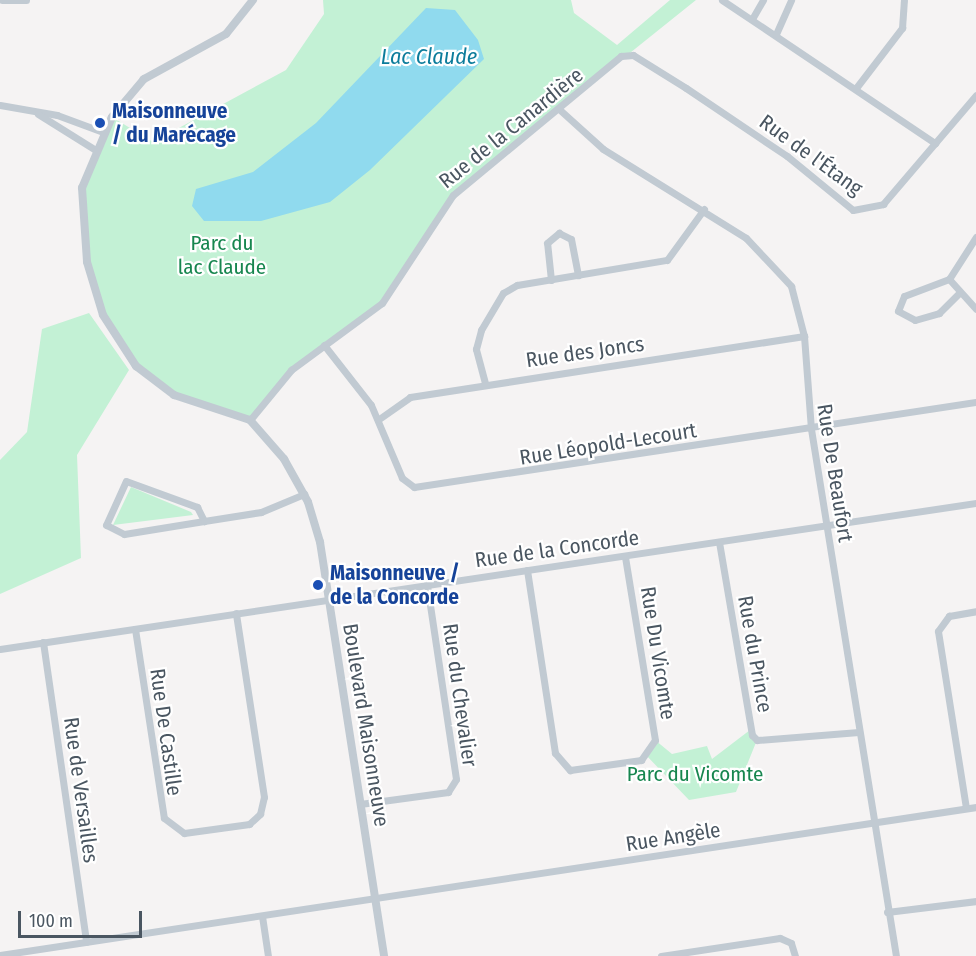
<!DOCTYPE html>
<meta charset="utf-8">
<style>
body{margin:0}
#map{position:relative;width:976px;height:956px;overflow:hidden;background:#f5f3f3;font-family:"Fira Sans Condensed",sans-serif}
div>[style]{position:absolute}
.green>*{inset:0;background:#c3f1d5}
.water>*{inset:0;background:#90daee}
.minor>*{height:7px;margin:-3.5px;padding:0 3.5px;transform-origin:3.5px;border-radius:3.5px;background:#c1cad2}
.tertiary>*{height:8px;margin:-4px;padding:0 4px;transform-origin:4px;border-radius:4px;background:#c1cad2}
.dots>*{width:16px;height:16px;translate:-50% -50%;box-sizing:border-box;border:3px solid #fff;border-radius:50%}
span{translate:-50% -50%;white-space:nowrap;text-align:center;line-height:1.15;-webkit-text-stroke:4.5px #fff;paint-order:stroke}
.transit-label{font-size:21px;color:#164399;font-weight:700}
.left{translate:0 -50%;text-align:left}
.street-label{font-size:21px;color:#4a5661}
.park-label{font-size:21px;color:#17864f}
.water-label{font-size:22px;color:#0c7c9b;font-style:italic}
.scale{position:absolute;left:18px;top:911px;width:124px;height:27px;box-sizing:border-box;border:3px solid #4a5661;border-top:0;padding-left:8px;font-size:18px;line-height:21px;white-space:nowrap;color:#4a5661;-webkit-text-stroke:4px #fff;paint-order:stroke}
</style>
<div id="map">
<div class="green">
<div style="clip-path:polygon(323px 0,571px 0,574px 13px,617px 45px,670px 0,696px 0,453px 195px,382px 303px,291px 370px,250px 420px,189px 401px,144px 374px,96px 301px,81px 198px,112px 117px,153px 142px,286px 70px,324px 14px)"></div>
<div style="clip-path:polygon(89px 313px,129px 370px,77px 455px,81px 558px,0 594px,0 460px,27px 432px,42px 329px)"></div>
<div style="clip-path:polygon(131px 487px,191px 512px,193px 515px,113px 525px)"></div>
<div style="clip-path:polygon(750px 730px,757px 740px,736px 792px,689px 800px,645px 754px,655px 740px,672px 754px,707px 746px,712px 759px)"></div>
</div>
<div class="water">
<div style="clip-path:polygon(426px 8px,455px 10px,478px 40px,484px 59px,370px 170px,330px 202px,261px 221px,204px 221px,192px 206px,196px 189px,253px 172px,316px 123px)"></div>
</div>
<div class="minor">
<div style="left:2px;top:0;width:24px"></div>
<div style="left:722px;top:0;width:257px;rotate:33.9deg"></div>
<div style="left:752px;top:19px;width:22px;rotate:-60deg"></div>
<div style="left:776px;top:34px;width:37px;rotate:-66deg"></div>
<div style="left:856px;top:88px;width:76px;rotate:-52.5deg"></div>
<div style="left:902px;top:28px;width:28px;rotate:-86deg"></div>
<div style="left:0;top:105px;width:58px;rotate:10deg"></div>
<div style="left:57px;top:115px;width:49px;rotate:20.3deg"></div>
<div style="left:560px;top:110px;width:58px;rotate:42.2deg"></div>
<div style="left:603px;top:149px;width:168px;rotate:31.9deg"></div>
<div style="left:746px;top:238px;width:66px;rotate:46.8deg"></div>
<div style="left:791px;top:286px;width:52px;rotate:75.4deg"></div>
<div style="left:804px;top:336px;width:93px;rotate:85.7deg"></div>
<div style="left:811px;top:429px;width:534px;rotate:80.84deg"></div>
<div style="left:38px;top:114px;width:66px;rotate:32deg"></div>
<div style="left:976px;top:237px;width:50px;rotate:122.7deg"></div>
<div style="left:949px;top:279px;width:40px;rotate:48deg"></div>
<div style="left:949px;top:279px;width:48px;rotate:159.3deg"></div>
<div style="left:904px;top:296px;width:16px;rotate:112deg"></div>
<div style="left:898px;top:311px;width:19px;rotate:28deg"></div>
<div style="left:915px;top:320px;width:25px;rotate:-16deg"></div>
<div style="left:939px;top:313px;width:27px;rotate:-45deg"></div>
<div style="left:551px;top:280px;width:37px;rotate:-96deg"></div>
<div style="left:547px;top:243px;width:16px;rotate:-40deg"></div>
<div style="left:559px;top:233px;width:13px;rotate:27deg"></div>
<div style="left:571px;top:239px;width:37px;rotate:79deg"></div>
<div style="left:324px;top:345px;width:76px;rotate:51.9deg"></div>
<div style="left:371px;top:405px;width:79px;rotate:67deg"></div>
<div style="left:402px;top:478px;width:15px;rotate:37deg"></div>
<div style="left:414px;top:487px;width:568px;rotate:-8.6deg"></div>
<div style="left:485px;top:383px;width:35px;rotate:-105deg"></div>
<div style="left:476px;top:349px;width:20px;rotate:-75deg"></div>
<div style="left:481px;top:330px;width:43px;rotate:-59.3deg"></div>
<div style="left:503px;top:293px;width:16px;rotate:-30deg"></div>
<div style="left:517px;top:285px;width:152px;rotate:-9.5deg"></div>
<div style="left:667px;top:260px;width:63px;rotate:-54deg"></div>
<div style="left:379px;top:419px;width:38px;rotate:-35deg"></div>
<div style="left:410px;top:397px;width:399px;rotate:-8.8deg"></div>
<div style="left:250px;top:420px;width:65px;rotate:-50.6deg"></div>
<div style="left:291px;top:370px;width:113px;rotate:-36.4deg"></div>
<div style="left:382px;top:303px;width:129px;rotate:-56.7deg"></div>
<div style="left:453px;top:195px;width:218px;rotate:-39.6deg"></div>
<div style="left:621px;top:56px;width:12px;rotate:-5deg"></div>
<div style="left:633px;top:55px;width:62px;rotate:31.9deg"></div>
<div style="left:686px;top:88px;width:122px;rotate:34deg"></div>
<div style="left:787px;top:156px;width:85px;rotate:39.3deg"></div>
<div style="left:853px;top:210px;width:31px;rotate:-11deg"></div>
<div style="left:883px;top:204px;width:143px;rotate:-49.5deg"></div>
<div style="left:204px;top:521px;width:81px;rotate:170.8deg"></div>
<div style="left:124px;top:534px;width:20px;rotate:-153deg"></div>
<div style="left:106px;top:525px;width:48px;rotate:-65.6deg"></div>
<div style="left:126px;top:481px;width:76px;rotate:20.1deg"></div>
<div style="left:197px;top:507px;width:16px;rotate:63deg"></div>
<div style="left:204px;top:521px;width:58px;rotate:-9deg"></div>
<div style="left:261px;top:512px;width:47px;rotate:-22.7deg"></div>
<div style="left:719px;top:542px;width:196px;rotate:80.3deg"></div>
<div style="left:752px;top:735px;width:7px;rotate:45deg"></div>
<div style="left:757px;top:740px;width:102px;rotate:-4.5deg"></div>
<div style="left:527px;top:570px;width:185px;rotate:81.3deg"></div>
<div style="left:555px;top:753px;width:23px;rotate:49deg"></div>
<div style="left:570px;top:770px;width:72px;rotate:-8deg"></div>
<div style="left:641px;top:760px;width:24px;rotate:-55deg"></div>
<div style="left:655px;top:740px;width:186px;rotate:-99.3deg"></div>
<div style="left:135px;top:629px;width:191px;rotate:81.3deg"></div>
<div style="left:164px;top:818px;width:25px;rotate:37deg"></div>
<div style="left:184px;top:833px;width:66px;rotate:-7.9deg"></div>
<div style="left:249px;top:824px;width:15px;rotate:-42deg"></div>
<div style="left:260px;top:814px;width:17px;rotate:-77deg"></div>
<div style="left:264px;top:797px;width:186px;rotate:-98.7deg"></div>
<div style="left:43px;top:642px;width:303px;rotate:81.8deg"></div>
<div style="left:0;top:649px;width:987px;rotate:-8.51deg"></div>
<div style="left:360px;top:804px;width:89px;rotate:-7.8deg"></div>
<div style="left:448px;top:792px;width:15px;rotate:-58deg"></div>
<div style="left:456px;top:779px;width:197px;rotate:-98.5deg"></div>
<div style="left:966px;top:808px;width:179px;rotate:-99deg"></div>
<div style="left:938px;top:631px;width:19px;rotate:-54deg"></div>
<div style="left:949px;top:616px;width:27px;rotate:-10deg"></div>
<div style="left:887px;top:912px;width:90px;rotate:-7deg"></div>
<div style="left:262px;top:916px;width:40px;rotate:81.5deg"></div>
<div style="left:0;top:955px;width:987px;rotate:-8.62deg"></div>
<div style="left:661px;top:956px;width:120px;rotate:-8.6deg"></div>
<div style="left:780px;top:938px;width:12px;rotate:24deg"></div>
<div style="left:791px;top:943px;width:14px;rotate:73deg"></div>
</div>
<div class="tertiary">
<div style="left:253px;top:0;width:43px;rotate:128.5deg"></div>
<div style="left:226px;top:34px;width:94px;rotate:151.2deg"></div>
<div style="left:144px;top:79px;width:50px;rotate:130.1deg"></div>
<div style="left:112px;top:117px;width:77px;rotate:112.9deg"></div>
<div style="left:82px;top:188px;width:74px;rotate:86.1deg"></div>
<div style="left:87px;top:262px;width:55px;rotate:73.2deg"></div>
<div style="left:103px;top:315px;width:61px;rotate:57.1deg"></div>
<div style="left:136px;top:366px;width:48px;rotate:37.3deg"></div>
<div style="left:174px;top:395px;width:80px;rotate:18.2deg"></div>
<div style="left:250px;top:420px;width:52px;rotate:48.9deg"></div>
<div style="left:284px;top:459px;width:49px;rotate:60.8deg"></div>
<div style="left:308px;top:502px;width:42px;rotate:73.3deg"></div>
<div style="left:320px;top:542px;width:419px;rotate:81.2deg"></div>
</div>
<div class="dots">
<div style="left:100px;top:123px;background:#1a4fb4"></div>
<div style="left:318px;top:585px;background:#1a4fb4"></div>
</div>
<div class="transit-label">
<span class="left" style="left:112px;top:123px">Maisonneuve<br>/ du Marécage</span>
<span class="left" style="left:330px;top:585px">Maisonneuve /<br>de la Concorde</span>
</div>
<div class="street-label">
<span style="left:511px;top:128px;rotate:-39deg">Rue de la Canardière</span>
<span style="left:811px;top:155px;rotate:36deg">Rue de l'Étang</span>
<span style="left:585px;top:352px;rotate:-8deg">Rue des Joncs</span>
<span style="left:608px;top:444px;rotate:-9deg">Rue Léopold-Lecourt</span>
<span style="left:835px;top:473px;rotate:81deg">Rue De Beaufort</span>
<span style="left:557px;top:549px;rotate:-8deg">Rue de la Concorde</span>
<span style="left:658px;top:653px;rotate:81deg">Rue Du Vicomte</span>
<span style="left:755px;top:654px;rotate:80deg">Rue du Prince</span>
<span style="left:460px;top:695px;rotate:82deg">Rue du Chevalier</span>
<span style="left:366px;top:725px;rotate:81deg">Boulevard Maisonneuve</span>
<span style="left:166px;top:732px;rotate:82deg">Rue De Castille</span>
<span style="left:81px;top:790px;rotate:82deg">Rue de Versailles</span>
<span style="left:673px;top:837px;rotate:-9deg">Rue Angèle</span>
</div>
<div class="park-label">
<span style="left:222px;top:255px">Parc du<br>lac Claude</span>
<span style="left:695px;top:774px">Parc du Vicomte</span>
</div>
<div class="water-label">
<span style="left:429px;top:57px">Lac Claude</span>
</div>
<div class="scale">100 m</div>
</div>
